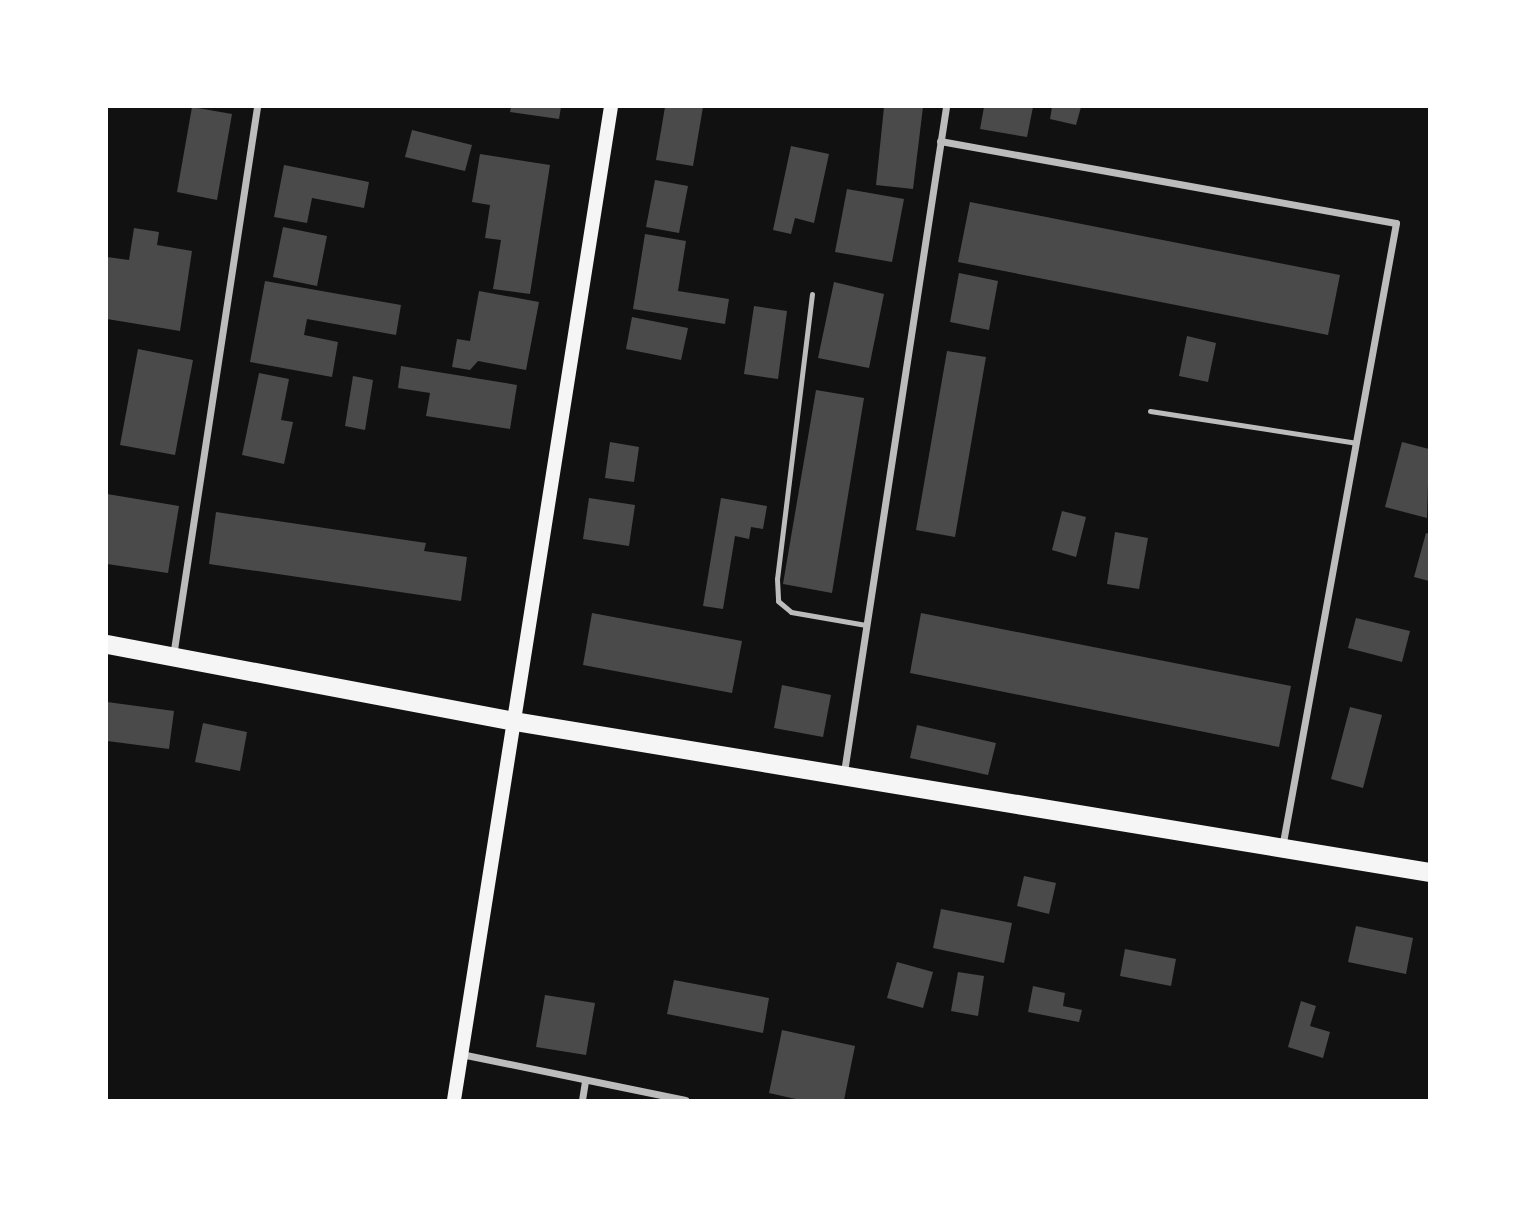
<!DOCTYPE html>
<style>
body{margin:0}
#map{position:relative;width:1536px;height:1207px;overflow:hidden;background:#111;font-family:"PT Serif",serif}
div>[style]{position:absolute}
.building>*{inset:0;background:#4a4a4a}
.service>*{height:5px;margin:-2.5px;padding:0 2.5px;transform-origin:2.5px;border-radius:2.5px;background:#bcbcbc}
.minor>*{height:7px;margin:-3.5px;padding:0 3.5px;transform-origin:3.5px;border-radius:3.5px;background:#bcbcbc}
.secondary>*{height:14px;margin:-7px;padding:0 7px;transform-origin:7px;border-radius:7px;background:#f5f5f5}
.trunk>*{height:19px;margin:-9.5px;padding:0 9.5px;transform-origin:9.5px;border-radius:9.5px;background:#f5f5f5}
span{translate:-50% -50%;white-space:nowrap;text-align:center;line-height:1.15;-webkit-text-stroke:5px #fff;paint-order:stroke}
.frame{position:absolute;inset:0;border:108px solid #fff;pointer-events:none}
</style>
<div id="map">
<div class="building">
<div style="clip-path:polygon(192px 107px,232px 114px,217px 200px,177px 192px)"></div>
<div style="clip-path:polygon(511px 107px,561px 107px,559px 119px,510px 112px)"></div>
<div style="clip-path:polygon(665px 107px,703px 107px,693px 166px,656px 160px)"></div>
<div style="clip-path:polygon(884px 107px,923px 107px,913px 189px,876px 185px)"></div>
<div style="clip-path:polygon(984px 107px,1033px 107px,1027px 137px,980px 129px)"></div>
<div style="clip-path:polygon(1052px 107px,1081px 107px,1076px 125px,1050px 119px)"></div>
<div style="clip-path:polygon(412px 130px,472px 145px,465px 171px,405px 157px)"></div>
<div style="clip-path:polygon(791px 146px,829px 154px,814px 223px,795px 218px,791px 234px,773px 230px)"></div>
<div style="clip-path:polygon(480px 154px,550px 165px,530px 294px,493px 289px,501px 240px,485px 238px,490px 205px,472px 202px)"></div>
<div style="clip-path:polygon(284px 165px,369px 182px,364px 208px,312px 198px,307px 223px,274px 217px)"></div>
<div style="clip-path:polygon(655px 180px,688px 186px,679px 233px,646px 227px)"></div>
<div style="clip-path:polygon(847px 189px,904px 199px,892px 262px,835px 252px)"></div>
<div style="clip-path:polygon(970px 202px,1340px 275px,1328px 335px,958px 262px)"></div>
<div style="clip-path:polygon(283px 227px,327px 236px,317px 286px,273px 277px)"></div>
<div style="clip-path:polygon(134px 228px,159px 232px,157px 245px,192px 251px,180px 331px,107px 319px,107px 257px,129px 260px)"></div>
<div style="clip-path:polygon(645px 234px,686px 241px,678px 291px,729px 299px,725px 324px,633px 309px)"></div>
<div style="clip-path:polygon(959px 273px,998px 281px,989px 330px,950px 322px)"></div>
<div style="clip-path:polygon(265px 281px,401px 305px,396px 335px,307px 319px,304px 335px,338px 342px,332px 377px,250px 362px)"></div>
<div style="clip-path:polygon(834px 282px,884px 294px,869px 368px,818px 358px)"></div>
<div style="clip-path:polygon(479px 291px,539px 302px,526px 370px,478px 361px,470px 370px,452px 367px,457px 339px,470px 341px)"></div>
<div style="clip-path:polygon(754px 306px,787px 311px,778px 379px,744px 374px)"></div>
<div style="clip-path:polygon(632px 317px,688px 328px,681px 360px,626px 349px)"></div>
<div style="clip-path:polygon(1187px 336px,1216px 343px,1208px 382px,1179px 376px)"></div>
<div style="clip-path:polygon(138px 349px,193px 360px,175px 455px,120px 445px)"></div>
<div style="clip-path:polygon(947px 351px,986px 357px,955px 537px,916px 530px)"></div>
<div style="clip-path:polygon(401px 366px,517px 385px,510px 429px,426px 416px,430px 393px,398px 388px)"></div>
<div style="clip-path:polygon(259px 373px,289px 379px,281px 420px,293px 422px,284px 464px,242px 455px)"></div>
<div style="clip-path:polygon(353px 376px,373px 380px,365px 430px,345px 426px)"></div>
<div style="clip-path:polygon(816px 390px,864px 398px,832px 593px,783px 584px)"></div>
<div style="clip-path:polygon(610px 442px,639px 447px,634px 482px,605px 478px)"></div>
<div style="clip-path:polygon(1402px 442px,1429px 449px,1427px 518px,1385px 507px)"></div>
<div style="clip-path:polygon(107px 494px,179px 506px,168px 573px,107px 564px)"></div>
<div style="clip-path:polygon(589px 498px,635px 505px,629px 546px,583px 539px)"></div>
<div style="clip-path:polygon(721px 498px,767px 506px,763px 529px,751px 527px,749px 539px,735px 536px,723px 609px,703px 606px)"></div>
<div style="clip-path:polygon(1062px 511px,1086px 517px,1076px 557px,1052px 550px)"></div>
<div style="clip-path:polygon(216px 512px,426px 543px,424px 551px,467px 557px,461px 601px,209px 564px)"></div>
<div style="clip-path:polygon(1115px 532px,1148px 538px,1139px 589px,1107px 584px)"></div>
<div style="clip-path:polygon(1426px 533px,1429px 534px,1429px 581px,1414px 577px)"></div>
<div style="clip-path:polygon(592px 613px,742px 641px,732px 693px,583px 665px)"></div>
<div style="clip-path:polygon(921px 613px,1291px 686px,1279px 747px,910px 673px)"></div>
<div style="clip-path:polygon(1356px 618px,1410px 631px,1402px 662px,1348px 648px)"></div>
<div style="clip-path:polygon(782px 685px,831px 695px,823px 737px,774px 728px)"></div>
<div style="clip-path:polygon(107px 702px,174px 711px,169px 749px,107px 741px)"></div>
<div style="clip-path:polygon(1350px 707px,1382px 715px,1363px 788px,1331px 779px)"></div>
<div style="clip-path:polygon(203px 723px,247px 732px,240px 771px,195px 762px)"></div>
<div style="clip-path:polygon(917px 725px,996px 743px,988px 775px,910px 758px)"></div>
<div style="clip-path:polygon(1024px 876px,1056px 883px,1049px 914px,1017px 906px)"></div>
<div style="clip-path:polygon(941px 909px,1012px 923px,1004px 963px,933px 948px)"></div>
<div style="clip-path:polygon(1356px 926px,1413px 938px,1406px 974px,1348px 962px)"></div>
<div style="clip-path:polygon(1125px 949px,1176px 959px,1171px 986px,1120px 976px)"></div>
<div style="clip-path:polygon(897px 962px,933px 972px,923px 1008px,887px 998px)"></div>
<div style="clip-path:polygon(958px 972px,984px 976px,978px 1016px,951px 1011px)"></div>
<div style="clip-path:polygon(674px 980px,769px 998px,763px 1033px,667px 1014px)"></div>
<div style="clip-path:polygon(1033px 986px,1065px 993px,1063px 1006px,1082px 1010px,1079px 1022px,1028px 1012px)"></div>
<div style="clip-path:polygon(545px 995px,595px 1003px,586px 1055px,536px 1047px)"></div>
<div style="clip-path:polygon(1301px 1001px,1316px 1006px,1310px 1026px,1330px 1032px,1323px 1058px,1288px 1047px)"></div>
<div style="clip-path:polygon(782px 1030px,855px 1046px,844px 1100px,800px 1100px,769px 1093px)"></div>
</div>
<div class="service">
<div style="left:812px;top:294px;width:287px;rotate:97deg"></div>
<div style="left:777px;top:579px;width:22px;rotate:87deg"></div>
<div style="left:778px;top:601px;width:17px;rotate:40deg"></div>
<div style="left:791px;top:612px;width:76px;rotate:9.8deg"></div>
<div style="left:1150px;top:411px;width:208px;rotate:8.8deg"></div>
</div>
<div class="minor">
<div style="left:940px;top:141px;width:463px;rotate:10.2deg"></div>
<div style="left:1396px;top:223px;width:635px;rotate:100.34deg"></div>
<div style="left:173px;top:656px;width:555px;rotate:-81.3deg"></div>
<div style="left:844px;top:772px;width:673px;rotate:-81.28deg"></div>
<div style="left:461px;top:1054px;width:229px;rotate:11.6deg"></div>
<div style="left:582px;top:1100px;width:19px;rotate:-81deg"></div>
</div>
<div class="secondary">
<div style="left:454px;top:1100px;width:1005px;rotate:-81.02deg"></div>
</div>
<div class="trunk">
<div style="left:107px;top:644px;width:414px;rotate:10.7deg"></div>
<div style="left:514px;top:721px;width:927px;rotate:9.37deg"></div>
</div>
<div class="frame"></div>
</div>
